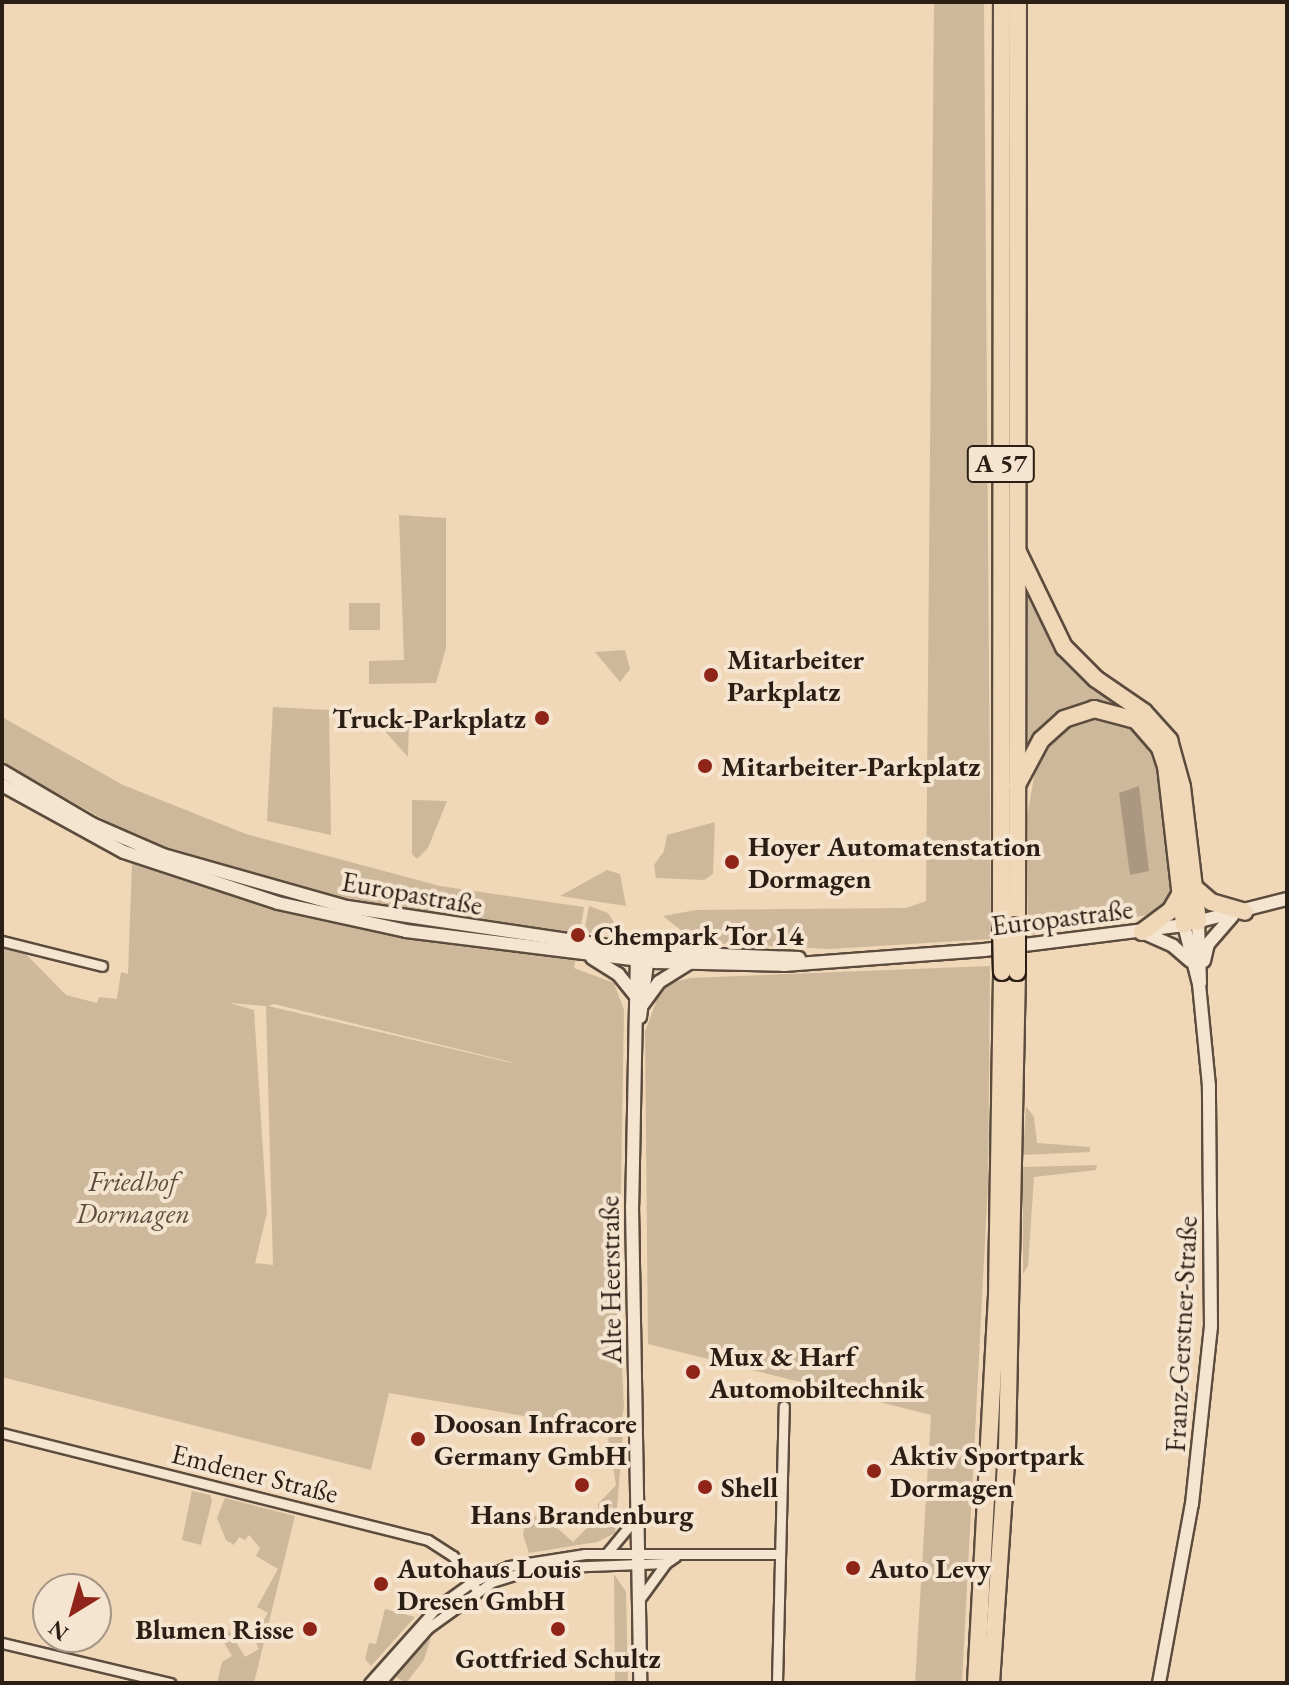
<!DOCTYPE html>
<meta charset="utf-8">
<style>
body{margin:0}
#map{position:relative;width:1289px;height:1685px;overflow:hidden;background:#efd7b7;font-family:"EB Garamond",serif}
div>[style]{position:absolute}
.green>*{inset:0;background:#ceb89b}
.water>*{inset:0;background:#ac9880}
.roads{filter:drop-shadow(2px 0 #5c4c3e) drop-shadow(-2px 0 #5c4c3e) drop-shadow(0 2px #5c4c3e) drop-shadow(0 -2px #5c4c3e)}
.street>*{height:9px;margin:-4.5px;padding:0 4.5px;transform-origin:4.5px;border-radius:4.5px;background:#f5e5d0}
.secondary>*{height:12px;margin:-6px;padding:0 6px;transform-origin:6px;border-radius:6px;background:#f5e5d0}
.highway>*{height:16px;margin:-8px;padding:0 8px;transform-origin:8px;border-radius:8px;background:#efd7b7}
.bridges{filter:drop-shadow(2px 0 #2b1e15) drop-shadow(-2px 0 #2b1e15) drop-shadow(0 2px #2b1e15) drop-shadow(0 -2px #2b1e15)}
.highway-bridge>*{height:16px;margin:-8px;padding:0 8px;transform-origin:8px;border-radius:8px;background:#efd7b7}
.dots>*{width:22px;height:22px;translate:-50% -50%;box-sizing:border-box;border:4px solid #f5e5d0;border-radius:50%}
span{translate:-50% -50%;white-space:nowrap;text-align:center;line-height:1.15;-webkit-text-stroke:8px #f5e5d0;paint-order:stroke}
.shield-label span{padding:2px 6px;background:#f5e5d0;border:2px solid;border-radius:6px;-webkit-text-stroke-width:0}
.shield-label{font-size:26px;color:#2b1e15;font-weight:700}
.poi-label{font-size:28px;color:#2b1e15;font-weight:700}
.left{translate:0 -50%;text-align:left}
.right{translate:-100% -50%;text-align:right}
.street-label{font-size:28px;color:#2b1e15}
.park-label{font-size:28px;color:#5c4c3d;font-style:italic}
.frame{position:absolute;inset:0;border:4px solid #2b1e15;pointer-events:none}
.north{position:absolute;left:32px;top:1573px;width:80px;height:80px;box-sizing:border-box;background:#f5e5d0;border:2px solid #a49585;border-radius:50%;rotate:217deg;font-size:22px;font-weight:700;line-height:32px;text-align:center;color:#2b1e15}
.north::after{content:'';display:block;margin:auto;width:28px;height:36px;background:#8f2418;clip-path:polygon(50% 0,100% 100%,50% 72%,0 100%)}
</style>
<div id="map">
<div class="green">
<div style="clip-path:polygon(934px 2px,984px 2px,991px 939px,830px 949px,709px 943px,687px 935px,663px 916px,696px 910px,906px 908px,926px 901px)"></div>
<div style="clip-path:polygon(399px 515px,446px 518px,446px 648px,436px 683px,369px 684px,369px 661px,404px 660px)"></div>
<div style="clip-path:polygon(1026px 579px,1048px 633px,1073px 666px,1152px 729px,1077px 708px,1026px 764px)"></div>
<div style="clip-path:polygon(349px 603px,380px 603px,380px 630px,349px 630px)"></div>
<div style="clip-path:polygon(625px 650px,630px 669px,620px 682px,595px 652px)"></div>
<div style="clip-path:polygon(273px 707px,329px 710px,331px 835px,267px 821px)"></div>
<div style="clip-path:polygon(1109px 714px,1146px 734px,1161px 769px,1173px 894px,1153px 914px,1028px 935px,1027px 817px,1038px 754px,1066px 721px)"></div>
<div style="clip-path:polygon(409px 716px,408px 757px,382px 728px,389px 717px)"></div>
<div style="clip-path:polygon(evenodd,2px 717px,123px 785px,246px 834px,440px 886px,584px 907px,574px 968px,614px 983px,624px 1010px,619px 1303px,624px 1408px,619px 1432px,389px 1393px,371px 1470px,2px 1377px,2px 947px,23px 951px,66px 995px,97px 1003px,99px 997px,117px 999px,121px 972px,128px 974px,133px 836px,2px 762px,2px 717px,230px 1003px,266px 1006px,273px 1265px,255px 1263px,267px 1213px,254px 1010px,230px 1003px,2px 717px,274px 1004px,511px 1062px,512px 1063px,268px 1006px,274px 1004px)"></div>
<div style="clip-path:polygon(412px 800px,447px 801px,428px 848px,417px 859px,412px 854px)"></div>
<div style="clip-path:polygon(715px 822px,713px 874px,704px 880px,656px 878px,654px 865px,664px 851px,667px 835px)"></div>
<div style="clip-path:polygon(607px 870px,620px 874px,626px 906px,560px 896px)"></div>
<div style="clip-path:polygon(589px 906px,608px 913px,621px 933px,584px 933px)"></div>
<div style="clip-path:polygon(990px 966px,988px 1183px,962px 1683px,915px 1683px,931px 1415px,648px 1344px,645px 1032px,662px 985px,690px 978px)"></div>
<div style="clip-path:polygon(1026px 1106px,1034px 1117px,1037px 1143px,1090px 1147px,1090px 1152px,1023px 1155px)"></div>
<div style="clip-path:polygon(1097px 1165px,1096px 1170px,1034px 1177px,1028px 1266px,1023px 1274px,1023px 1167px)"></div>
<div style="clip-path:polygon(623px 1434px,615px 1533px,597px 1542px,529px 1553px,523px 1535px,526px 1518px,531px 1521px,539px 1512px,573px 1542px,598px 1517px,598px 1504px,616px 1485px,608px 1438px)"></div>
<div style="clip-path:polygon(192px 1491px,210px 1495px,212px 1501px,201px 1545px,182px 1540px)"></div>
<div style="clip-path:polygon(225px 1498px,295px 1516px,254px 1683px,217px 1683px,222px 1662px,232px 1656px,223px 1641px,226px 1626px,245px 1657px,259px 1649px,253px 1637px,268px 1613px,257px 1607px,278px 1569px,256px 1556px,260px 1548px,249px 1535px,245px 1540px,239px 1537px,234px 1545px,226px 1540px,217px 1518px)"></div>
<div style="clip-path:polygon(614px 1574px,626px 1592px,628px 1683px,615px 1683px)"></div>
<div style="clip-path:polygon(385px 1609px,415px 1617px,371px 1666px,365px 1659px,369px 1643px,376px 1644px)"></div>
<div style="clip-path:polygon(431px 1637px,424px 1660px,406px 1683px,394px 1676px)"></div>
</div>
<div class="water">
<div style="clip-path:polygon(1139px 786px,1149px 871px,1130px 875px,1119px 793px)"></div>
</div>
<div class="roads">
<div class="street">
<div style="left:2px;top:941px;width:103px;rotate:14deg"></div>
<div style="left:2px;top:1433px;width:439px;rotate:14.1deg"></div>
<div style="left:428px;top:1540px;width:30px;rotate:33deg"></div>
<div style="left:453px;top:1556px;width:42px;rotate:54.8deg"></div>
<div style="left:606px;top:1554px;width:45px;rotate:-50.4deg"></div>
<div style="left:639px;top:1600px;width:46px;rotate:-53.9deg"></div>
<div style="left:2px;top:1643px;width:173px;rotate:13.4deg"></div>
<div style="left:369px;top:1683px;width:101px;rotate:-48.2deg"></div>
<div style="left:436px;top:1608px;width:44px;rotate:-35.8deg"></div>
<div style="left:472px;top:1582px;width:40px;rotate:-23.4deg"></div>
<div style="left:509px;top:1566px;width:77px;rotate:-9deg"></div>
<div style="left:585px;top:1554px;width:193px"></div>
<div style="left:380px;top:1683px;width:73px;rotate:-48.9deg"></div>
<div style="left:428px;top:1628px;width:79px;rotate:-35.7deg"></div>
<div style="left:492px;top:1582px;width:47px;rotate:-17.3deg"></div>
<div style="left:537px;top:1568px;width:129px;rotate:-2.2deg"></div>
<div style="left:666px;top:1563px;width:11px;rotate:-34deg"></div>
<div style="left:777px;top:1683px;width:277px;rotate:-88.6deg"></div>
</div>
<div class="secondary">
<div style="left:2px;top:771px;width:104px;rotate:30.5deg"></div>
<div style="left:92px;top:824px;width:77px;rotate:23.6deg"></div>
<div style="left:163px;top:855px;width:191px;rotate:15.8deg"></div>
<div style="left:347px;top:907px;width:304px;rotate:8.5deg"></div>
<div style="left:648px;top:952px;width:151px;rotate:2.3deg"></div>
<div style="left:2px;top:785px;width:139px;rotate:28.8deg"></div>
<div style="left:124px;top:852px;width:162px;rotate:18.3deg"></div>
<div style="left:278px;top:903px;width:131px;rotate:12.3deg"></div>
<div style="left:406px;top:931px;width:252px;rotate:7.1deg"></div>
<div style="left:656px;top:962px;width:128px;rotate:1.3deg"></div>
<div style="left:784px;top:965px;width:201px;rotate:-4.3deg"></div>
<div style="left:984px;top:950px;width:202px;rotate:-7.1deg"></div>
<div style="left:1184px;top:925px;width:106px;rotate:-14.2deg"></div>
<div style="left:1198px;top:922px;width:61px;rotate:88.1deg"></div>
<div style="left:1142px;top:932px;width:34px;rotate:24deg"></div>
<div style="left:1173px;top:946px;width:23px;rotate:41deg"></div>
<div style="left:637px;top:954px;width:252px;rotate:91.1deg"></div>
<div style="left:632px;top:1206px;width:477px;rotate:89deg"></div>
<div style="left:592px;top:958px;width:31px;rotate:32deg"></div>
<div style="left:618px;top:974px;width:26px;rotate:51deg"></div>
<div style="left:1204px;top:961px;width:17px;rotate:-77deg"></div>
<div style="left:1208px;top:944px;width:37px;rotate:-49deg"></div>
<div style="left:643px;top:1004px;width:27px;rotate:-54deg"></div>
<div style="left:659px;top:982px;width:34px;rotate:-32deg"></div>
<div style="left:640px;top:1017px;width:62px;rotate:-82.5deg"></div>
<div style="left:1159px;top:1683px;width:182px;rotate:-79.6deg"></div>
<div style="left:1192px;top:1504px;width:178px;rotate:-83.9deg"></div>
<div style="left:1211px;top:1327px;width:241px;rotate:-90.5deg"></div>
<div style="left:1209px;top:1086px;width:102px;rotate:-95.6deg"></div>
<div style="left:1199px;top:984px;width:61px;rotate:-104.3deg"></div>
</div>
<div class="highway">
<div style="left:1018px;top:552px;width:106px;rotate:64.2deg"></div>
<div style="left:1064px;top:647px;width:45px;rotate:45deg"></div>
<div style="left:1096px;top:679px;width:58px;rotate:34.5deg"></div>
<div style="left:1144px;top:712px;width:38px;rotate:48deg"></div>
<div style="left:1169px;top:740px;width:49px;rotate:74.5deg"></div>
<div style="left:1182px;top:787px;width:136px;rotate:83.2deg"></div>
<div style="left:1017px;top:785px;width:51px;rotate:-61.9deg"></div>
<div style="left:1041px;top:740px;width:31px;rotate:-42deg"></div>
<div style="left:1064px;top:719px;width:32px;rotate:-18deg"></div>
<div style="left:1094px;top:709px;width:43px;rotate:14.7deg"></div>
<div style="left:1136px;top:720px;width:37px;rotate:49deg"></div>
<div style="left:1160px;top:748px;width:19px;rotate:72deg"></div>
<div style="left:1166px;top:766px;width:160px;rotate:83.5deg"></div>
<div style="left:1195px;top:888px;width:21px;rotate:41deg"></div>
<div style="left:1211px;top:902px;width:35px;rotate:16deg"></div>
<div style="left:1001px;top:926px;width:924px;rotate:-89.94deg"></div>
<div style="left:1017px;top:926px;width:924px;rotate:-89.94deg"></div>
<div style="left:1142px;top:932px;width:36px;rotate:-37deg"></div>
<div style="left:1171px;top:910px;width:22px;rotate:-60deg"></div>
<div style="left:976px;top:1683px;width:390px;rotate:-86.9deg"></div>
<div style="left:997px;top:1294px;width:322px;rotate:-89.1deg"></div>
<div style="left:991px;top:1683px;width:235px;rotate:-86.1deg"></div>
<div style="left:1007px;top:1449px;width:477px;rotate:-88.8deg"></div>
</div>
</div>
<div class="bridges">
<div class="highway-bridge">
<div style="left:1001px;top:926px;width:46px;rotate:88.8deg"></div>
<div style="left:1017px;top:926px;width:46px;rotate:90deg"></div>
</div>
</div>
<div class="dots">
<div style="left:711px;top:675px;background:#8f2418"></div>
<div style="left:542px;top:718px;background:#8f2418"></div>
<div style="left:705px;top:766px;background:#8f2418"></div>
<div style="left:732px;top:862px;background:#8f2418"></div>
<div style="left:578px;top:935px;background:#8f2418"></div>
<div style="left:693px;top:1372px;background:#8f2418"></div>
<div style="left:418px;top:1439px;background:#8f2418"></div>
<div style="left:874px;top:1471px;background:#8f2418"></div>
<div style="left:582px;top:1485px;background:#8f2418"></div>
<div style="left:705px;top:1487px;background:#8f2418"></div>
<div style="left:853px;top:1568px;background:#8f2418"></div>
<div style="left:381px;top:1584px;background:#8f2418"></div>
<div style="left:310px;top:1629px;background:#8f2418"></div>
<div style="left:558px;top:1629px;background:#8f2418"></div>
</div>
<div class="shield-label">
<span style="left:1001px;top:464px">A 57</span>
</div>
<div class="poi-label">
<span class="left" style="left:727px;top:675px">Mitarbeiter<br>Parkplatz</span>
<span class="right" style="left:526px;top:718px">Truck-Parkplatz</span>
<span class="left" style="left:721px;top:766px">Mitarbeiter-Parkplatz</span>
<span class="left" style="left:748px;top:862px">Hoyer Automatenstation<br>Dormagen</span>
<span class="left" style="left:594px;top:935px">Chempark Tor 14</span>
<span class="left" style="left:709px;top:1372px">Mux &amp; Harf<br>Automobiltechnik</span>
<span class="left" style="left:434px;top:1439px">Doosan Infracore<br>Germany GmbH</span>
<span class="left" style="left:890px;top:1471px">Aktiv Sportpark<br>Dormagen</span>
<span class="left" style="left:721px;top:1487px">Shell</span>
<span style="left:582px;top:1514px">Hans Brandenburg</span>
<span class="left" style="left:397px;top:1584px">Autohaus Louis<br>Dresen GmbH</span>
<span class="left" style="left:869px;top:1568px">Auto Levy</span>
<span class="right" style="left:294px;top:1629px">Blumen Risse</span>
<span style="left:558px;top:1658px">Gottfried Schultz</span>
</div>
<div class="street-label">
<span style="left:412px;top:893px;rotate:10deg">Europastraße</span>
<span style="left:1062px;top:917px;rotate:-7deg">Europastraße</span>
<span style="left:610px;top:1280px;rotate:-91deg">Alte Heerstraße</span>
<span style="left:1181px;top:1334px;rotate:-87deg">Franz-Gerstner-Straße</span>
<span style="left:255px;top:1473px;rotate:14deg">Emdener Straße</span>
</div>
<div class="park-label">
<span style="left:133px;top:1197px">Friedhof<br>Dormagen</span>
</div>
<div class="frame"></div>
<div class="north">N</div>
</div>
